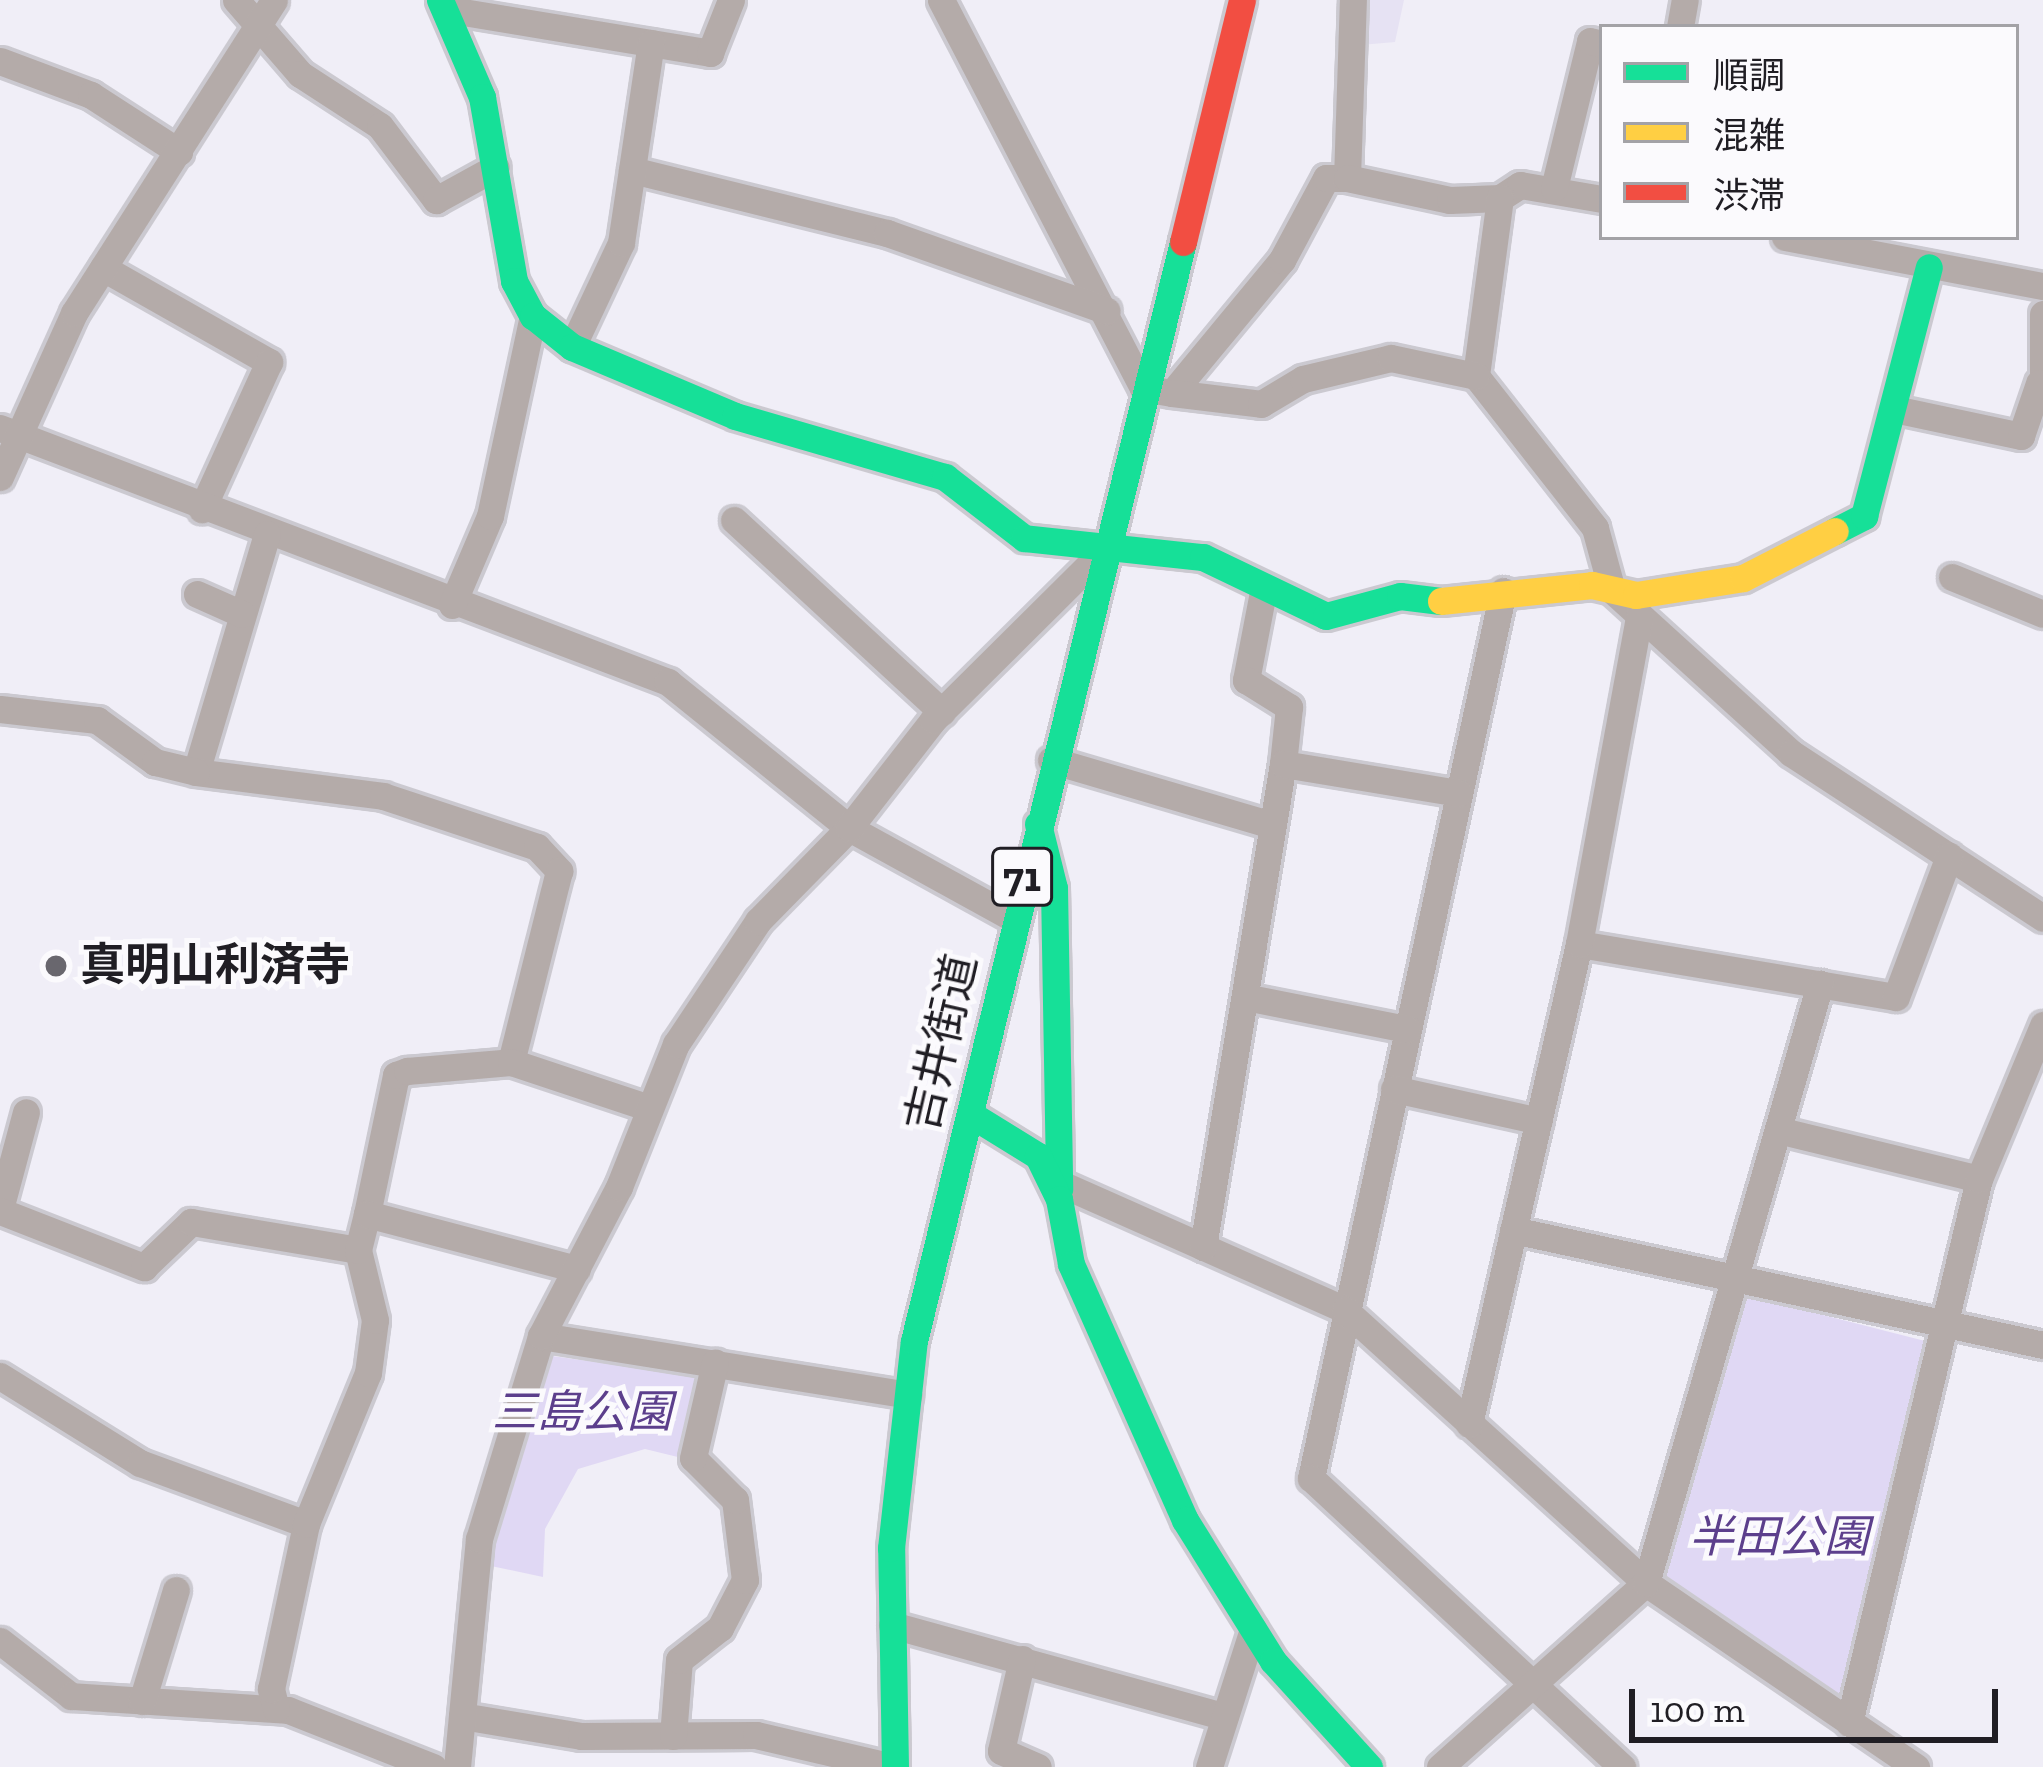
<!DOCTYPE html>
<meta charset="utf-8">
<style>
body{margin:0}
#map{position:relative;width:2043px;height:1767px;overflow:hidden;background:#f0eef7;font-family:"Zilla Slab","Noto Sans JP",serif}
div>[style]{position:absolute}
.built>*{inset:0;background:#e6e2f3}
.green>*{inset:0;background:#e0d8f4}
.roads{filter:drop-shadow(3px 0 #cbc9d0) drop-shadow(-3px 0 #cbc9d0) drop-shadow(0 3px #cbc9d0) drop-shadow(0 -3px #cbc9d0)}
.street>*{height:27px;margin:-13.5px;padding:0 13.5px;transform-origin:13.5px;border-radius:13.5px;background:#b4aba9}
.fast>*{height:27px;margin:-13.5px;padding:0 13.5px;transform-origin:13.5px;border-radius:13.5px;background:#16e098}
.slow>*{height:27px;margin:-13.5px;padding:0 13.5px;transform-origin:13.5px;border-radius:13.5px;background:#ffcf43}
.jam>*{height:27px;margin:-13.5px;padding:0 13.5px;transform-origin:13.5px;border-radius:13.5px;background:#f24e42}
.dots>*{width:33px;height:33px;translate:-50% -50%;box-sizing:border-box;border:6px solid #fbfafd;border-radius:50%}
span{translate:-50% -50%;white-space:nowrap;text-align:center;line-height:1.15;-webkit-text-stroke:10px #fbfafd;paint-order:stroke}
.shield-label span{padding:3px 9px;background:#fbfafd;border:3px solid;border-radius:9px;-webkit-text-stroke-width:0}
.shield-label{font-size:42px;color:#201e24;font-weight:700}
.poi-label{font-size:45px;color:#201e24;font-weight:700}
.left{translate:0 -50%;text-align:left}
.street-label{font-size:45px;color:#201e24}
.park-label{font-size:45px;color:#5c3f8c;font-style:italic}
.legend{position:absolute;left:1599px;top:24px;width:420px;height:216px;box-sizing:border-box;background:#fbfafd;border:3px solid #a3a2a6;margin:0;padding:15px 21px;list-style:none;font-size:36px;color:#201e24}
.legend li{display:flex;align-items:center;gap:24px;height:60px}
.legend b{width:60px;border:3px solid #a3a2a6}
.scale{position:absolute;left:1629px;top:1689px;width:369px;height:54px;box-sizing:border-box;border:6px solid #201e24;border-top:0;padding-left:15px;font-size:36px;line-height:42px;white-space:nowrap;color:#201e24;-webkit-text-stroke:9px #fbfafd;paint-order:stroke}
</style>
<div id="map">
<div class="built">
<div style="clip-path:polygon(1357px 0,1404px 0,1395px 42px,1361px 45px)"></div>
</div>
<div class="green">
<div style="clip-path:polygon(1753px 1297px,1929px 1342px,1845px 1694px,1826px 1695px,1663px 1577px,1739px 1303px)"></div>
<div style="clip-path:polygon(552px 1356px,697px 1376px,704px 1386px,686px 1459px,645px 1449px,578px 1469px,545px 1529px,543px 1577px,491px 1566px,495px 1551px,485px 1548px)"></div>
</div>
<div class="roads">
<div class="street">
<div style="left:236px;top:0;width:98px;rotate:49.1deg"></div>
<div style="left:300px;top:74px;width:95px;rotate:33deg"></div>
<div style="left:380px;top:126px;width:93px;rotate:52.9deg"></div>
<div style="left:436px;top:200px;width:68px;rotate:-28.8deg"></div>
<div style="left:941px;top:0;width:437px;rotate:62.5deg"></div>
<div style="left:1143px;top:388px;width:29px;rotate:10deg"></div>
<div style="left:1172px;top:393px;width:173px;rotate:-50.4deg"></div>
<div style="left:1282px;top:260px;width:93px;rotate:-61.8deg"></div>
<div style="left:1326px;top:178px;width:21px"></div>
<div style="left:1347px;top:178px;width:178px;rotate:-88.1deg"></div>
<div style="left:445px;top:9px;width:269px;rotate:9.4deg"></div>
<div style="left:710px;top:53px;width:57px;rotate:-68.4deg"></div>
<div style="left:1680px;top:27px;width:27px;rotate:-80deg"></div>
<div style="left:0;top:61px;width:97px;rotate:20.5deg"></div>
<div style="left:91px;top:95px;width:105px;rotate:32.9deg"></div>
<div style="left:632px;top:170px;width:263px;rotate:13.9deg"></div>
<div style="left:887px;top:233px;width:233px;rotate:19.5deg"></div>
<div style="left:1347px;top:178px;width:105px;rotate:12.1deg"></div>
<div style="left:1450px;top:200px;width:50px;rotate:-2.3deg"></div>
<div style="left:1500px;top:198px;width:24px;rotate:-33deg"></div>
<div style="left:1520px;top:185px;width:83px;rotate:9.7deg"></div>
<div style="left:1554px;top:188px;width:151px;rotate:-76.2deg"></div>
<div style="left:1590px;top:41px;width:12px;rotate:14deg"></div>
<div style="left:1500px;top:198px;width:180px;rotate:97.7deg"></div>
<div style="left:1476px;top:376px;width:193px;rotate:51.9deg"></div>
<div style="left:1595px;top:528px;width:64px;rotate:74.7deg"></div>
<div style="left:1612px;top:590px;width:242px;rotate:42.3deg"></div>
<div style="left:1791px;top:753px;width:301px;rotate:33.2deg"></div>
<div style="left:1785px;top:237px;width:263px;rotate:10.8deg"></div>
<div style="left:103px;top:268px;width:191px;rotate:29.5deg"></div>
<div style="left:269px;top:362px;width:162px;rotate:114.5deg"></div>
<div style="left:2043px;top:314px;width:70px;rotate:90deg"></div>
<div style="left:572px;top:347px;width:115px;rotate:-64.8deg"></div>
<div style="left:621px;top:243px;width:202px;rotate:-81.5deg"></div>
<div style="left:1172px;top:393px;width:90px;rotate:7deg"></div>
<div style="left:1261px;top:404px;width:49px;rotate:-30.8deg"></div>
<div style="left:1303px;top:379px;width:90px;rotate:-13.4deg"></div>
<div style="left:1391px;top:358px;width:87px;rotate:12deg"></div>
<div style="left:1894px;top:409px;width:130px;rotate:12deg"></div>
<div style="left:2021px;top:436px;width:56px;rotate:-71.2deg"></div>
<div style="left:0;top:428px;width:715px;rotate:20.82deg"></div>
<div style="left:668px;top:682px;width:233px;rotate:38.9deg"></div>
<div style="left:849px;top:828px;width:187px;rotate:28.8deg"></div>
<div style="left:0;top:477px;width:180px;rotate:-65.7deg"></div>
<div style="left:74px;top:313px;width:371px;rotate:-57.4deg"></div>
<div style="left:734px;top:520px;width:283px;rotate:42.7deg"></div>
<div style="left:267px;top:534px;width:248px;rotate:106.6deg"></div>
<div style="left:196px;top:772px;width:189px;rotate:7.3deg"></div>
<div style="left:383px;top:796px;width:162px;rotate:18.3deg"></div>
<div style="left:537px;top:847px;width:33px;rotate:47deg"></div>
<div style="left:559px;top:871px;width:197px;rotate:104.1deg"></div>
<div style="left:1952px;top:577px;width:98px;rotate:22.1deg"></div>
<div style="left:1503px;top:591px;width:908px;rotate:102.21deg"></div>
<div style="left:1311px;top:1478px;width:425px;rotate:42.9deg"></div>
<div style="left:1263px;top:592px;width:90px;rotate:100.9deg"></div>
<div style="left:1246px;top:680px;width:51px;rotate:32.1deg"></div>
<div style="left:1289px;top:707px;width:57px;rotate:96deg"></div>
<div style="left:197px;top:594px;width:49px;rotate:24deg"></div>
<div style="left:452px;top:605px;width:97px;rotate:-66.9deg"></div>
<div style="left:490px;top:516px;width:205px;rotate:-77.9deg"></div>
<div style="left:0;top:709px;width:98px;rotate:6.5deg"></div>
<div style="left:97px;top:720px;width:72px;rotate:35.9deg"></div>
<div style="left:155px;top:762px;width:42px;rotate:13.7deg"></div>
<div style="left:1051px;top:760px;width:230px;rotate:16.4deg"></div>
<div style="left:1579px;top:944px;width:321px;rotate:9.5deg"></div>
<div style="left:1896px;top:997px;width:151px;rotate:-69.4deg"></div>
<div style="left:1245px;top:997px;width:165px;rotate:11.2deg"></div>
<div style="left:1394px;top:1089px;width:148px;rotate:12.4deg"></div>
<div style="left:1778px;top:1130px;width:207px;rotate:13.7deg"></div>
<div style="left:1059px;top:1183px;width:313px;rotate:23.9deg"></div>
<div style="left:1345px;top:1310px;width:406px;rotate:42.2deg"></div>
<div style="left:1646px;top:1583px;width:327px;rotate:34.3deg"></div>
<div style="left:0;top:1209px;width:100px;rotate:-75deg"></div>
<div style="left:0;top:1211px;width:155px;rotate:21.3deg"></div>
<div style="left:144px;top:1267px;width:65px;rotate:-43.8deg"></div>
<div style="left:191px;top:1222px;width:169px;rotate:9.5deg"></div>
<div style="left:367px;top:1214px;width:142px;rotate:-78.2deg"></div>
<div style="left:396px;top:1075px;width:12px;rotate:-20deg"></div>
<div style="left:407px;top:1071px;width:104px;rotate:-4.9deg"></div>
<div style="left:511px;top:1062px;width:145px;rotate:18.4deg"></div>
<div style="left:1513px;top:1230px;width:542px;rotate:12.24deg"></div>
<div style="left:1203px;top:1247px;width:490px;rotate:-80.6deg"></div>
<div style="left:1283px;top:764px;width:178px;rotate:9.4deg"></div>
<div style="left:541px;top:1336px;width:372px;rotate:9.1deg"></div>
<div style="left:0;top:1376px;width:165px;rotate:31.9deg"></div>
<div style="left:140px;top:1463px;width:177px;rotate:20.2deg"></div>
<div style="left:1469px;top:1424px;width:492px;rotate:-77.1deg"></div>
<div style="left:1579px;top:944px;width:333px;rotate:-79.6deg"></div>
<div style="left:892px;top:1625px;width:345px;rotate:15.4deg"></div>
<div style="left:0;top:1641px;width:90px;rotate:37.8deg"></div>
<div style="left:71px;top:1696px;width:217px;rotate:3.7deg"></div>
<div style="left:288px;top:1710px;width:156px;rotate:21.5deg"></div>
<div style="left:1022px;top:1659px;width:94px;rotate:102.9deg"></div>
<div style="left:1001px;top:1751px;width:40px;rotate:23.4deg"></div>
<div style="left:142px;top:1701px;width:116px;rotate:-73deg"></div>
<div style="left:276px;top:1709px;width:21px;rotate:-104deg"></div>
<div style="left:271px;top:1689px;width:169px;rotate:-78deg"></div>
<div style="left:306px;top:1524px;width:163px;rotate:-67.7deg"></div>
<div style="left:368px;top:1373px;width:53px;rotate:-82.5deg"></div>
<div style="left:375px;top:1320px;width:72px;rotate:-103.7deg"></div>
<div style="left:358px;top:1250px;width:37px;rotate:-76deg"></div>
<div style="left:367px;top:1214px;width:217px;rotate:14.7deg"></div>
<div style="left:462px;top:1716px;width:121px;rotate:9.5deg"></div>
<div style="left:581px;top:1736px;width:175px;rotate:-0.3deg"></div>
<div style="left:756px;top:1735px;width:140px;rotate:13.2deg"></div>
<div style="left:1849px;top:1723px;width:559px;rotate:-76.56deg"></div>
<div style="left:1979px;top:1179px;width:167px;rotate:-67.4deg"></div>
<div style="left:673px;top:1736px;width:76px;rotate:-85.5deg"></div>
<div style="left:679px;top:1660px;width:52px;rotate:-38deg"></div>
<div style="left:720px;top:1628px;width:54px;rotate:-62.5deg"></div>
<div style="left:745px;top:1580px;width:81px;rotate:-97.1deg"></div>
<div style="left:735px;top:1500px;width:59px;rotate:-135deg"></div>
<div style="left:693px;top:1458px;width:98px;rotate:-77.1deg"></div>
<div style="left:457px;top:1767px;width:229px;rotate:-84.5deg"></div>
<div style="left:479px;top:1539px;width:212px;rotate:-73deg"></div>
<div style="left:541px;top:1336px;width:168px;rotate:-62.4deg"></div>
<div style="left:619px;top:1187px;width:154px;rotate:-68.3deg"></div>
<div style="left:676px;top:1044px;width:148px;rotate:-56.3deg"></div>
<div style="left:758px;top:921px;width:130px;rotate:-45.6deg"></div>
<div style="left:849px;top:828px;width:137px;rotate:-52.1deg"></div>
<div style="left:933px;top:720px;width:238px;rotate:-44.8deg"></div>
<div style="left:1209px;top:1767px;width:145px;rotate:-72.3deg"></div>
<div style="left:1440px;top:1767px;width:276px;rotate:-41.8deg"></div>
<div style="left:1646px;top:1583px;width:624px;rotate:-73.8deg"></div>
</div>
<div class="fast">
<div style="left:440px;top:0;width:106px;rotate:66.6deg"></div>
<div style="left:482px;top:97px;width:187px;rotate:80.1deg"></div>
<div style="left:514px;top:281px;width:40px;rotate:62deg"></div>
<div style="left:533px;top:316px;width:50px;rotate:38.5deg"></div>
<div style="left:572px;top:347px;width:177px;rotate:22.9deg"></div>
<div style="left:735px;top:416px;width:219px;rotate:16.2deg"></div>
<div style="left:945px;top:477px;width:100px;rotate:37.7deg"></div>
<div style="left:1024px;top:538px;width:180px;rotate:6.1deg"></div>
<div style="left:1203px;top:557px;width:136px;rotate:25.6deg"></div>
<div style="left:1326px;top:616px;width:77px;rotate:-15.1deg"></div>
<div style="left:1400px;top:596px;width:41px;rotate:7deg"></div>
<div style="left:1835px;top:531px;width:33px;rotate:-27deg"></div>
<div style="left:1864px;top:516px;width:257px;rotate:-75.4deg"></div>
<div style="left:1038px;top:824px;width:66px;rotate:76deg"></div>
<div style="left:1054px;top:888px;width:301px;rotate:89deg"></div>
<div style="left:970px;top:1114px;width:80px;rotate:31.7deg"></div>
<div style="left:1038px;top:1156px;width:48px;rotate:64deg"></div>
<div style="left:1059px;top:1199px;width:66px;rotate:79.5deg"></div>
<div style="left:1071px;top:1264px;width:280px;rotate:66deg"></div>
<div style="left:1185px;top:1520px;width:166px;rotate:58deg"></div>
<div style="left:1273px;top:1661px;width:143px;rotate:47.8deg"></div>
<div style="left:895px;top:1767px;width:219px;rotate:-91deg"></div>
<div style="left:891px;top:1548px;width:208px;rotate:-83.7deg"></div>
<div style="left:914px;top:1341px;width:1131px;rotate:-76.25deg"></div>
</div>
<div class="slow">
<div style="left:1441px;top:601px;width:152px;rotate:-6deg"></div>
<div style="left:1592px;top:585px;width:45px;rotate:12.8deg"></div>
<div style="left:1636px;top:595px;width:108px;rotate:-9deg"></div>
<div style="left:1743px;top:578px;width:103px;rotate:-27.1deg"></div>
</div>
<div class="jam">
<div style="left:1183px;top:242px;width:249px;rotate:-76.3deg"></div>
</div>
</div>
<div class="dots">
<div style="left:56px;top:966px;background:#69676e"></div>
</div>
<div class="shield-label">
<span style="left:1022px;top:877px">71</span>
</div>
<div class="poi-label">
<span class="left" style="left:80px;top:966px">真明山利済寺</span>
</div>
<div class="street-label">
<span style="left:942px;top:1043px;rotate:-77deg">吉井街道</span>
</div>
<div class="park-label">
<span style="left:582px;top:1413px">三島公園</span>
<span style="left:1779px;top:1538px">半田公園</span>
</div>
<ul class="legend">
<li><b style="height:15px;background:#16e098"></b>順調</li>
<li><b style="height:15px;background:#ffcf43"></b>混雑</li>
<li><b style="height:15px;background:#f24e42"></b>渋滞</li>
</ul>
<div class="scale">100 m</div>
</div>
